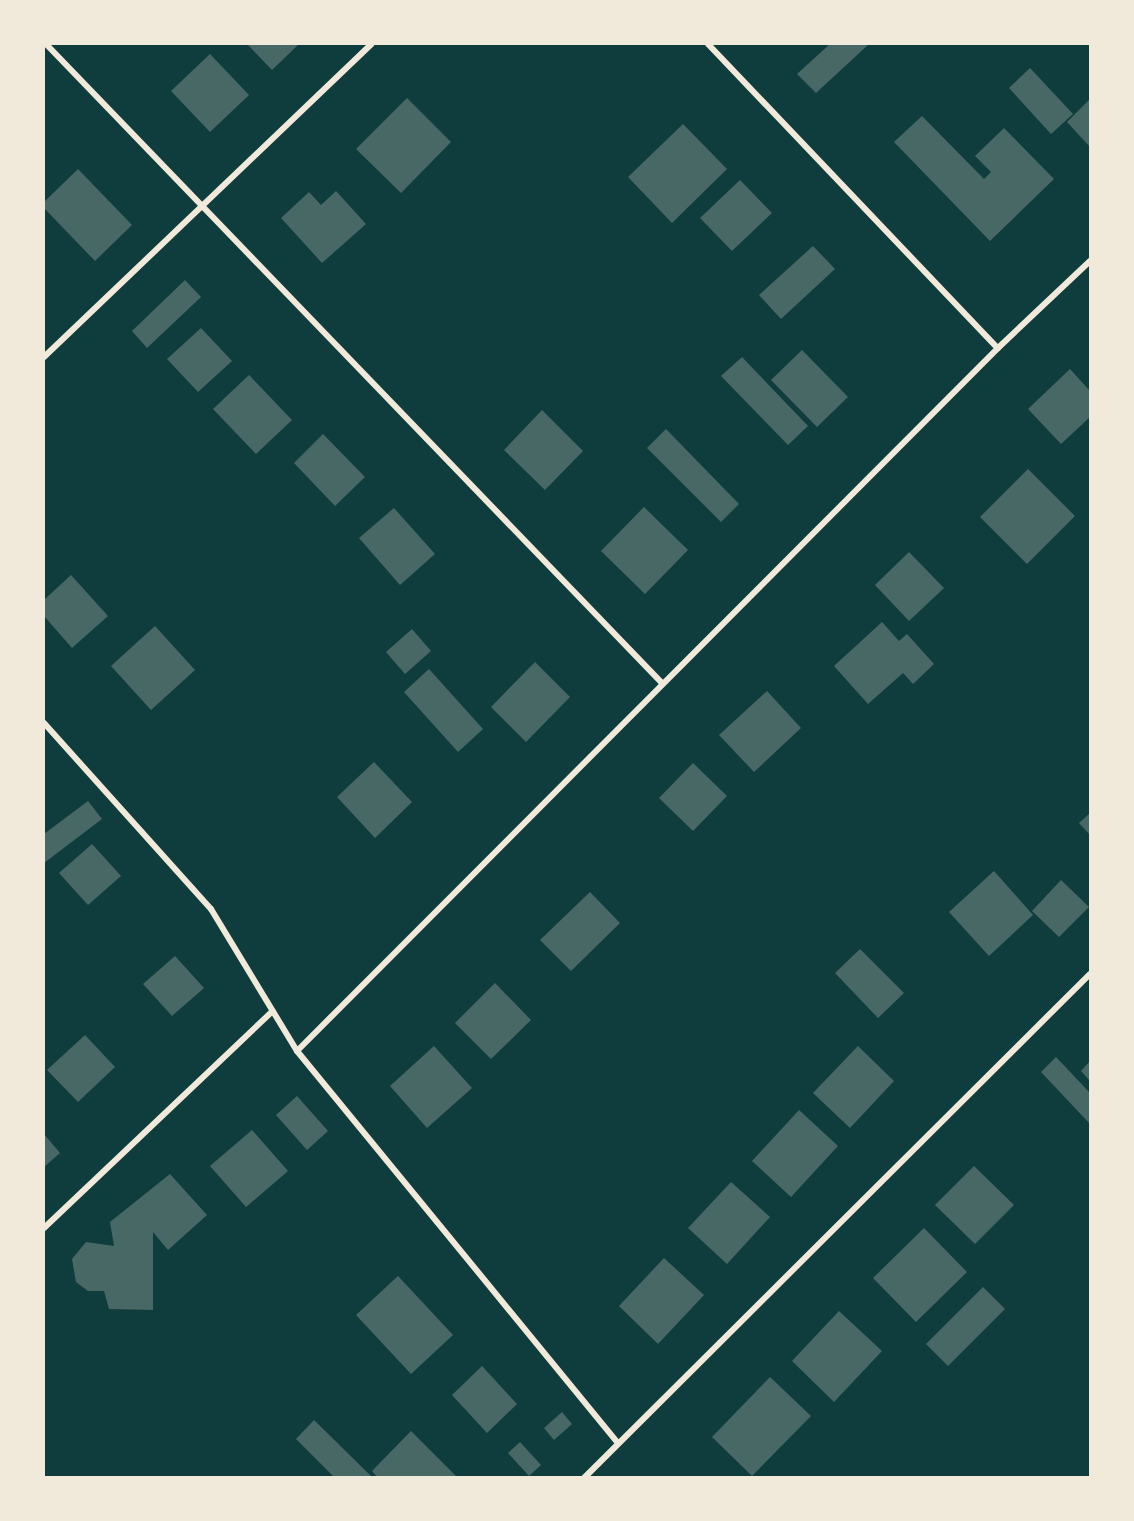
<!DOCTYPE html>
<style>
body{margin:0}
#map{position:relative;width:1134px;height:1521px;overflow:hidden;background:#0f3d3e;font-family:Manrope,sans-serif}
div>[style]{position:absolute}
.building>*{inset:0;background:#486865}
.minor>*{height:6px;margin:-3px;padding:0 3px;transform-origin:3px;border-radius:3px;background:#f1e9da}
span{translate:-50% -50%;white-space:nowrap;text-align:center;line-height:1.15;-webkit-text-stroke:6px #f1e9da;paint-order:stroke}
.frame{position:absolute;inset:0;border:45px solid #f1e9da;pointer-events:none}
</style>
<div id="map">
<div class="building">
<div style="clip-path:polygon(247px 44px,299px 44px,272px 70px)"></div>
<div style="clip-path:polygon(830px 44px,869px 44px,816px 93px,797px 74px)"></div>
<div style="clip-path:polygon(210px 54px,249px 95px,210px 132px,171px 91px)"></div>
<div style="clip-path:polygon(1030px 68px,1073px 114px,1051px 134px,1009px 88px)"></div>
<div style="clip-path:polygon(407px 98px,451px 142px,401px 193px,356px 149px)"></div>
<div style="clip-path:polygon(1090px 99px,1090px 147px,1067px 122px)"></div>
<div style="clip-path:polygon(922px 116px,984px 179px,991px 172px,975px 156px,1004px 128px,1054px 179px,990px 241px,894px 142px)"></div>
<div style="clip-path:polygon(683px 124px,727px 169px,672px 223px,628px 177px)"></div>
<div style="clip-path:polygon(78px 169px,132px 225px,95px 261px,44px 208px,44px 202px)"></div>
<div style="clip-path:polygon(740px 180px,772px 213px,732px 251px,700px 218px)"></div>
<div style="clip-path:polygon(336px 191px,366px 224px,322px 263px,281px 218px,309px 192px,321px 205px)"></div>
<div style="clip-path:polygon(813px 246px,835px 269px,781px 319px,759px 295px)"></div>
<div style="clip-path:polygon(185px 280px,201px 297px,147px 348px,132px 331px)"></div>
<div style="clip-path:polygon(201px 328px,232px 361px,198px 392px,167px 359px)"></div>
<div style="clip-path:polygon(802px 350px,848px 397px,817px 427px,771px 380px)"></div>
<div style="clip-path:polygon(742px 357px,808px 426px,788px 445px,721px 376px)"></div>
<div style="clip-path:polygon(1070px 369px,1090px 391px,1090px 417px,1061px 444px,1028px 409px)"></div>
<div style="clip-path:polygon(249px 375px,292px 420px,256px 454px,213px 409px)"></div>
<div style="clip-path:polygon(542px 410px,583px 451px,545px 490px,504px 450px)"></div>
<div style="clip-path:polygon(666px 429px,739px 504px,721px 522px,647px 448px)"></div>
<div style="clip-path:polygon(323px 434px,365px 477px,335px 506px,294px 463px)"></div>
<div style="clip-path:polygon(1028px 469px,1075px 516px,1027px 564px,980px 517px)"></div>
<div style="clip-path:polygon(644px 507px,688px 550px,645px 594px,601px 551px)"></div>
<div style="clip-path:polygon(394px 508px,435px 554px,400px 585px,359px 538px)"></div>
<div style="clip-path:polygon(909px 552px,944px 588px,909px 621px,875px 585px)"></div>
<div style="clip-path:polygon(71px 575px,108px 616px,72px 648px,44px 616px,44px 600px)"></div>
<div style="clip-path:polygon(882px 622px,899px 641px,907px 634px,934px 664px,913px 684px,903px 673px,868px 704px,834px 666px)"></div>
<div style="clip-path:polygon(155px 626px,195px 670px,151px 710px,111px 666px)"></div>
<div style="clip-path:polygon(412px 629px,431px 651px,405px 674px,386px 652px)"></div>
<div style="clip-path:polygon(535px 662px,570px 697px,526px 742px,491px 707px)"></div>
<div style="clip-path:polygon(429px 669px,483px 729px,458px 752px,404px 692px)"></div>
<div style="clip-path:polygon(767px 691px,801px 728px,754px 772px,719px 735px)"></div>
<div style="clip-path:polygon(374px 762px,412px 802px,375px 838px,337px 797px)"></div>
<div style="clip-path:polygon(693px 763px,727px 796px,693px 831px,659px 798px)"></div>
<div style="clip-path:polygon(88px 801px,102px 819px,44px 863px,44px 834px)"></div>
<div style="clip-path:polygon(1090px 813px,1090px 835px,1079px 823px)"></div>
<div style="clip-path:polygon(92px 844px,121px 876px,88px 905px,59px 873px)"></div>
<div style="clip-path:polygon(994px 871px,1033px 915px,989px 956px,949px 912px)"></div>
<div style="clip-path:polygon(1061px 880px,1089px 907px,1059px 937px,1032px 911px)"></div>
<div style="clip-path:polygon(590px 892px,620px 923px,571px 971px,540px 940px)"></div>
<div style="clip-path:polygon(860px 949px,904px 993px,878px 1018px,835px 973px)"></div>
<div style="clip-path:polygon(175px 956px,204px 988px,172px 1016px,143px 984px)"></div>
<div style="clip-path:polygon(495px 983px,531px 1020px,491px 1059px,455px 1023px)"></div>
<div style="clip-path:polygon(85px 1035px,115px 1067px,78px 1102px,47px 1070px)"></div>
<div style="clip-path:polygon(434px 1046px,472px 1088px,427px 1128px,390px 1086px)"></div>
<div style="clip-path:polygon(858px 1046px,894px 1081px,850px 1128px,813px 1093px)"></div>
<div style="clip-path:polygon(1056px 1057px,1090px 1093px,1090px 1124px,1041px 1072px)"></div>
<div style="clip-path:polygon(1090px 1061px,1090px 1081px,1081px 1071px)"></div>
<div style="clip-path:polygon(297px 1096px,328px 1131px,307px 1150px,276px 1115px)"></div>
<div style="clip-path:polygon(799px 1110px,838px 1146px,791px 1197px,752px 1161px)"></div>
<div style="clip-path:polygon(252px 1130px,288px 1171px,246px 1207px,210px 1166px)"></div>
<div style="clip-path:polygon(44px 1134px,60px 1153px,44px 1167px)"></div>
<div style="clip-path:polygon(974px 1166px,1014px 1205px,975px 1244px,935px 1205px)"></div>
<div style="clip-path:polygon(170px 1174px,207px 1215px,168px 1250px,153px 1232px,153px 1310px,109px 1309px,104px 1291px,88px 1291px,76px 1282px,72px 1259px,86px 1242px,114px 1246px,110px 1222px)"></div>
<div style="clip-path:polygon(731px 1182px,770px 1217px,727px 1264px,688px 1228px)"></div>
<div style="clip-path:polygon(924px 1228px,967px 1272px,916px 1322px,873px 1278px)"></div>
<div style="clip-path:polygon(664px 1258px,704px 1295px,658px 1344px,619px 1306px)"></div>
<div style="clip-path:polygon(398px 1276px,453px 1335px,411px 1374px,356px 1315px)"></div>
<div style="clip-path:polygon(983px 1287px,1005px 1309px,948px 1366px,926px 1344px)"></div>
<div style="clip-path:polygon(839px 1311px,882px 1351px,834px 1402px,792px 1361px)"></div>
<div style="clip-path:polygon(482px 1366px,517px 1404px,487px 1433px,452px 1395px)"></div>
<div style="clip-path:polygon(770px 1377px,811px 1416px,752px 1476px,712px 1437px)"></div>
<div style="clip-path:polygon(562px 1412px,572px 1424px,554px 1440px,544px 1428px)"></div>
<div style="clip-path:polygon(314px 1420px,373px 1478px,335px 1478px,296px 1439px)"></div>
<div style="clip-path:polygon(411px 1431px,458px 1478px,378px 1478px,372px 1471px)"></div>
<div style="clip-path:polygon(520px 1442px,541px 1465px,529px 1476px,508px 1453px)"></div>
</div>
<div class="minor">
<div style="left:46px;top:44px;width:888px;rotate:46.05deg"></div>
<div style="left:708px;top:44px;width:420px;rotate:46.4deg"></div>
<div style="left:44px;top:357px;width:453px;rotate:-43.7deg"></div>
<div style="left:44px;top:723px;width:250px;rotate:48.1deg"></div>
<div style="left:211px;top:909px;width:166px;rotate:58.8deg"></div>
<div style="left:297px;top:1051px;width:507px;rotate:50.69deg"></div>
<div style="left:297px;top:1051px;width:993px;rotate:-45.08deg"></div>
<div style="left:998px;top:348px;width:127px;rotate:-43.4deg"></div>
<div style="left:44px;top:1228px;width:315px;rotate:-43.5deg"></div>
<div style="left:584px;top:1478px;width:714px;rotate:-44.89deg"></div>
</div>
<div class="frame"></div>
</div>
